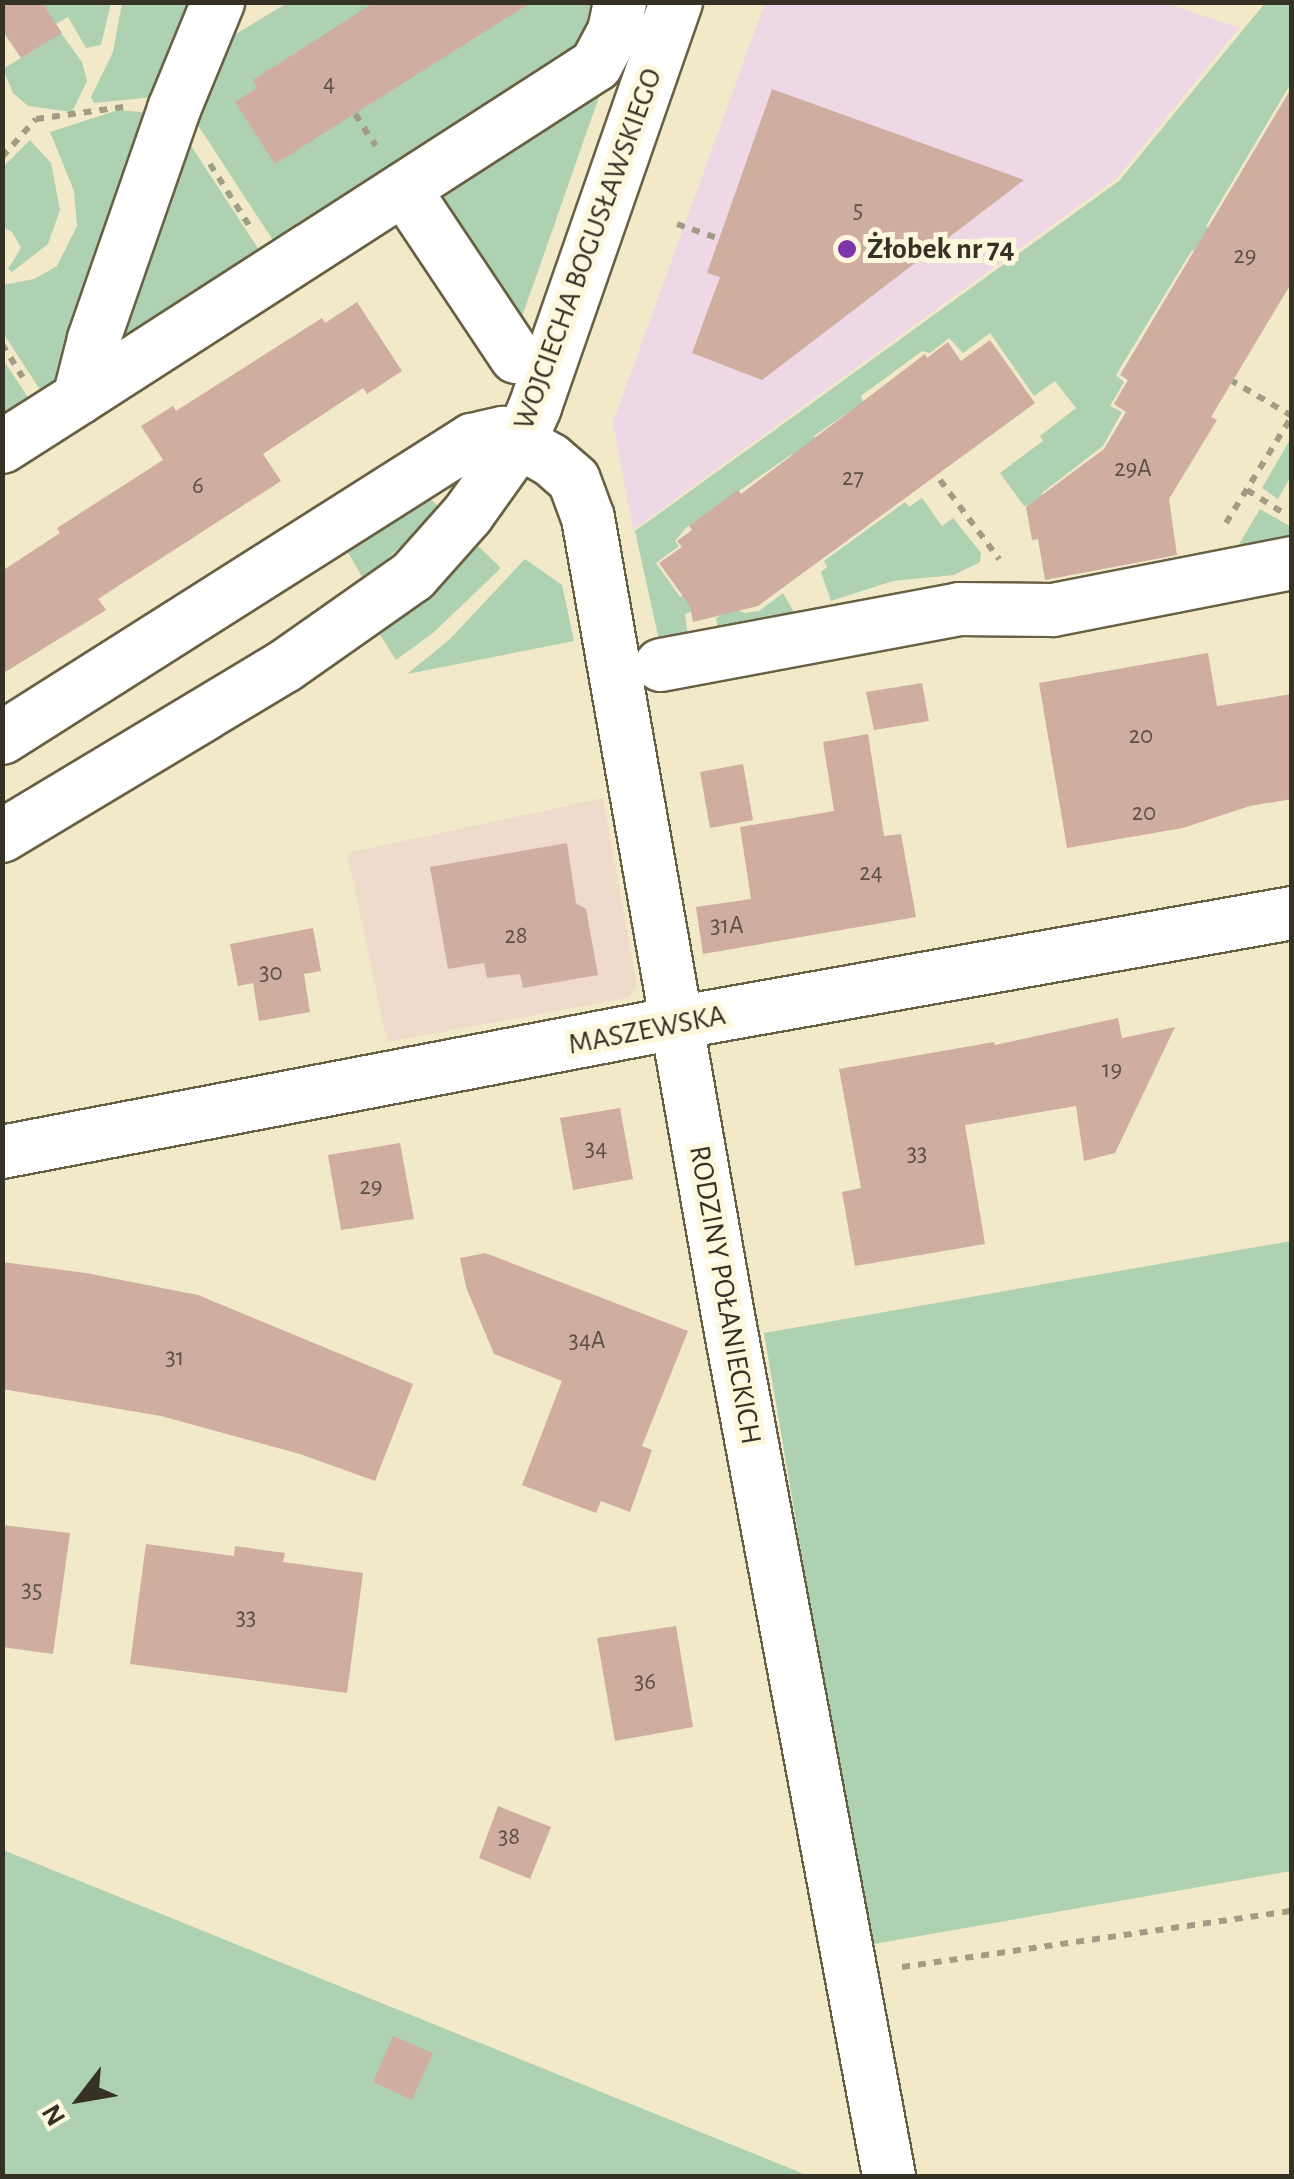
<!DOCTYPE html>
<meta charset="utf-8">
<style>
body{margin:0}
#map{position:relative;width:1294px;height:2179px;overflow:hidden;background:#f2e9c9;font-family:"Alegreya Sans",sans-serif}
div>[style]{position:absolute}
.commercial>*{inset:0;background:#efdbcc}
.education>*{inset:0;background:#eed8e5}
.green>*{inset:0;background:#aed1b2}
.building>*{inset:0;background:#cfae9f}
.path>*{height:6px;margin-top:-3px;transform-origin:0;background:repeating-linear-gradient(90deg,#a39c84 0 8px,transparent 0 16px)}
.roads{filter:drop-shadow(2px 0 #686044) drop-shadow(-2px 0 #686044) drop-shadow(0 2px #686044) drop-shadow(0 -2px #686044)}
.street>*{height:52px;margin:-26px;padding:0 26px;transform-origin:26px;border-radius:26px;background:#fff}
.dots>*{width:28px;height:28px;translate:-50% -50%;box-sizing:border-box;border:5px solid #fdf7dc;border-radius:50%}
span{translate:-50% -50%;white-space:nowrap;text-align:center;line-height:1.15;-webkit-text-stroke:10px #fdf7dc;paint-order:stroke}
.number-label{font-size:25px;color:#5c5144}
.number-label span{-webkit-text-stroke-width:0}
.street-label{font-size:30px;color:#353225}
.poi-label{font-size:30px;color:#353225;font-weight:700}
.left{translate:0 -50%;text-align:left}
.frame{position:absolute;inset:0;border:5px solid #353225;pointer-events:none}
.north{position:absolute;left:30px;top:2049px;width:100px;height:100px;-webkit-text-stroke:8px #fdf7dc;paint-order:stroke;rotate:239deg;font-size:28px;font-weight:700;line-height:40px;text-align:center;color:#353225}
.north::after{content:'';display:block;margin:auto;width:35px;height:45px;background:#353225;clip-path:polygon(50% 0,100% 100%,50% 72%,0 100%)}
</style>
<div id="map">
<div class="commercial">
<div style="clip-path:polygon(603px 798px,637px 985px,628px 998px,387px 1042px,347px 853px)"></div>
</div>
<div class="education">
<div style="clip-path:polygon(1164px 2px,1239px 28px,1117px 178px,633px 530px,613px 422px,765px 3px)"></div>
</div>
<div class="green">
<div style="clip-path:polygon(601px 2px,588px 52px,280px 251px,188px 110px,211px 49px,287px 3px)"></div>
<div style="clip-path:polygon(42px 3px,111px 3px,101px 45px,86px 48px,68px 17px,56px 24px)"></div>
<div style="clip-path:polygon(122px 3px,191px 3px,164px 96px,94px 103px,91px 97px,113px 52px)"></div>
<div style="clip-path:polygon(1265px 3px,1291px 3px,1291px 83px,1206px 226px,1210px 230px,1197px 252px,1192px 250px,1116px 375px,1124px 382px,1110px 406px,1122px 412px,1103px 446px,1042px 493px,1041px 503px,1024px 506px,1000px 473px,1043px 441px,1040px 436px,1076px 408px,1055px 381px,1034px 396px,990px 333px,963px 353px,949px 338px,930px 353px,922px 351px,861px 396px,863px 402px,814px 436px,818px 444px,796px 460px,792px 454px,686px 528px,675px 541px,679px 546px,656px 563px,680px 597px,692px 591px,704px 607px,685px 614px,688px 638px,660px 645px,635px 531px,1119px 181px)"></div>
<div style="clip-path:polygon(61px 33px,82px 62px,87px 81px,72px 112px,28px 106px,13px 93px,3px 69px)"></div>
<div style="clip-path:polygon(606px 77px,516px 334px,425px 191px)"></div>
<div style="clip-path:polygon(118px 110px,151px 113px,161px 123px,48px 402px,3px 333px,3px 285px,34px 279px,57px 266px,77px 226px,74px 191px,50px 132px)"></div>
<div style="clip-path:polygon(182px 132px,265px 259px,133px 348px,117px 339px)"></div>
<div style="clip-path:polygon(30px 140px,51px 163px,60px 210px,48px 244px,12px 272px,8px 269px,21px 248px,12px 232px,3px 227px,3px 167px)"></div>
<div style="clip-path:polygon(2px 358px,37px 411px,2px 433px)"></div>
<div style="clip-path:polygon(1291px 438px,1291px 476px,1278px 499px,1262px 488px)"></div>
<div style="clip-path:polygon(420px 491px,442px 509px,364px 580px,343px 544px)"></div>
<div style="clip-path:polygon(922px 498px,942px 526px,953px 518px,981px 553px,980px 562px,954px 575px,893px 581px,831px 601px,821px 572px,827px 567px,824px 561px,905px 502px,909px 507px)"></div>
<div style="clip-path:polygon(1260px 509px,1291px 527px,1291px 545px,1226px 566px)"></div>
<div style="clip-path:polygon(476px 544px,501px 568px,433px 633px,396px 660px,379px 633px,413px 608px)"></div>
<div style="clip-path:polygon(525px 559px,562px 585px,574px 641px,407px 674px,449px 640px)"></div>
<div style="clip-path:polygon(783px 593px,795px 614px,718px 631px,716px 618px,733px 608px,745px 613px,759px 611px)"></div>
<div style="clip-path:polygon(1291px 1241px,1291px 1871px,868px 1945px,764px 1333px)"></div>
<div style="clip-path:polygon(3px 1850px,809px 2176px,3px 2176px)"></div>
</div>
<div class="building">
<div style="clip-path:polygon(2px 2px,42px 2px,62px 33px,21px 58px,2px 30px)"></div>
<div style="clip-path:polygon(375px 2px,532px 2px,275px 164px,235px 102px,257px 88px,253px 80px)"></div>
<div style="clip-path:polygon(1292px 87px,1292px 282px,1211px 417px,1217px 420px,1169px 499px,1177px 555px,1045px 580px,1038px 539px,1032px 540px,1026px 507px,1104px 449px,1126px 412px,1114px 404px,1128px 380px,1120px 375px)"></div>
<div style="clip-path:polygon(772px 89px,1024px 180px,762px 380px,692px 353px,720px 277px,707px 273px)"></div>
<div style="clip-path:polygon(357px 302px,402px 371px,367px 394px,363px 388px,263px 454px,281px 481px,98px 599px,106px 610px,2px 674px,2px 571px,60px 533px,57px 528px,163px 460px,141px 426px,173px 406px,176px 411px,322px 318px,325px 323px)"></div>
<div style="clip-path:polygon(990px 340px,1035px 403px,758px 606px,693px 622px,690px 606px,659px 563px,682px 547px,677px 541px,692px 530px,689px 526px,738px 490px,741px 494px,925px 354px,927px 358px,948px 342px,961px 361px)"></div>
<div style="clip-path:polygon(1208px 653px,1217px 706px,1292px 694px,1292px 799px,1250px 806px,1183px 828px,1067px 848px,1039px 683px)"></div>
<div style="clip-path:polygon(922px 683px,929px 721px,874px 730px,866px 692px)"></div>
<div style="clip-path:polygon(868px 734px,884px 836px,901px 834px,916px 917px,703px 954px,696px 907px,751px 899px,740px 827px,834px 811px,823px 742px)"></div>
<div style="clip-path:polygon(743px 764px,753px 820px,710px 828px,700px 772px)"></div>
<div style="clip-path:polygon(567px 843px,576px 903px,586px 909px,598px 975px,523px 988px,520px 974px,487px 978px,484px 963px,448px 969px,430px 867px)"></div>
<div style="clip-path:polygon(313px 928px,321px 971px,304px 974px,310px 1012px,259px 1021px,253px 983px,238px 986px,230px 944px)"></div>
<div style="clip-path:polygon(1118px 1018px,1122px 1038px,1175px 1027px,1115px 1153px,1084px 1161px,1076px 1106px,965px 1125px,985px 1244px,855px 1266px,842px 1192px,861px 1188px,839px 1069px,994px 1042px,995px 1045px)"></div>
<div style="clip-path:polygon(620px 1108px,633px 1179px,573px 1190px,560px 1118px)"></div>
<div style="clip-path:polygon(400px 1143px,414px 1219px,341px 1230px,328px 1155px)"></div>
<div style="clip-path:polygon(485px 1253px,688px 1331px,642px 1446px,652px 1450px,630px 1512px,601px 1501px,596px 1513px,522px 1485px,562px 1381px,494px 1354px,466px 1287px,460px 1258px)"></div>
<div style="clip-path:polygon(2px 1262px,86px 1273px,198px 1295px,413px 1384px,375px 1481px,300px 1454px,161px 1416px,2px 1389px)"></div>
<div style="clip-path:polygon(2px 1525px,70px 1533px,53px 1654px,2px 1647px)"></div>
<div style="clip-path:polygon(146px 1544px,234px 1556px,235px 1546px,285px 1553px,283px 1562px,363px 1573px,347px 1693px,130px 1664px)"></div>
<div style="clip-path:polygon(676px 1626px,693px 1727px,615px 1741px,597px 1638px)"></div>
<div style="clip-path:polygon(498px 1806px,551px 1827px,530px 1879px,479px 1858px)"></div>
<div style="clip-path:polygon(393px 2036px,433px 2053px,412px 2100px,373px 2082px)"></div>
</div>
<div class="path">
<div style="left:355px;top:114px;width:38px;rotate:57deg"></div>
<div style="left:2px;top:157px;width:51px;rotate:-48.2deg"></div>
<div style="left:36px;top:119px;width:88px;rotate:-7.9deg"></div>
<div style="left:210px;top:164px;width:78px;rotate:57.5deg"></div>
<div style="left:677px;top:224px;width:46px;rotate:19.2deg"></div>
<div style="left:2px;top:344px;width:39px;rotate:58deg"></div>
<div style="left:940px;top:480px;width:99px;rotate:53.2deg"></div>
<div style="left:1247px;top:490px;width:41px;rotate:32.2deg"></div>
<div style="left:1226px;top:523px;width:126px;rotate:-58.3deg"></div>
<div style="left:1292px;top:416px;width:69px;rotate:-149.7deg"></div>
<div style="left:902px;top:1967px;width:394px;rotate:-8.2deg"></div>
</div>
<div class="roads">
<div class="street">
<div style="left:404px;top:189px;width:202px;rotate:56.3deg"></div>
<div style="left:79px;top:398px;width:615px;rotate:-32.79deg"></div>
<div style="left:596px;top:65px;width:38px;rotate:-62deg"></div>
<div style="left:614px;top:31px;width:30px;rotate:-78deg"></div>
<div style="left:2px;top:447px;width:91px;rotate:-32.5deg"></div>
<div style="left:79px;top:398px;width:61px;rotate:-75.7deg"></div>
<div style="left:94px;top:339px;width:244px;rotate:-70.8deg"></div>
<div style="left:174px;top:109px;width:116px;rotate:-67.6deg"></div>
<div style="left:661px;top:665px;width:303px;rotate:-10.6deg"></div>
<div style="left:959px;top:609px;width:94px;rotate:0.6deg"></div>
<div style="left:1053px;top:610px;width:244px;rotate:-11.1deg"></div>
<div style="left:2px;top:738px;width:557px;rotate:-32.38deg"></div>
<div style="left:472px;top:440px;width:32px;rotate:-13deg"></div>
<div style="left:503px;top:433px;width:55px;rotate:29.4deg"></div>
<div style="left:551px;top:460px;width:30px;rotate:41deg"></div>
<div style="left:574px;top:480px;width:40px;rotate:69.8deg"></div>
<div style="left:588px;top:518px;width:815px;rotate:80.04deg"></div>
<div style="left:729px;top:1321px;width:870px;rotate:79.4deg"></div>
<div style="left:2px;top:836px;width:330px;rotate:-31deg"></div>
<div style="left:285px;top:666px;width:156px;rotate:-35.1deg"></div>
<div style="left:413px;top:576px;width:83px;rotate:-48.4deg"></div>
<div style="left:468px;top:514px;width:90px;rotate:-54.5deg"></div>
<div style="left:520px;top:441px;width:37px;rotate:-66deg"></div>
<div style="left:535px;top:407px;width:429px;rotate:-70.8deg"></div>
<div style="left:2px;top:1152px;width:686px;rotate:-10.84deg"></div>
<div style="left:676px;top:1023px;width:626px;rotate:-10.12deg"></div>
</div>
</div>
<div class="dots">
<div style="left:847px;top:249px;background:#7e35a7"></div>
</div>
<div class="number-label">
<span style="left:329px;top:84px">4</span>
<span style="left:858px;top:210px">5</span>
<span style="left:1245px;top:256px">29</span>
<span style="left:1133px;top:469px">29A</span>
<span style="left:853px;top:478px">27</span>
<span style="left:198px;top:486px">6</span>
<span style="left:1141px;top:736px">20</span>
<span style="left:1144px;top:813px">20</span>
<span style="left:871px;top:873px">24</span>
<span style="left:727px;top:926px">31A</span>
<span style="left:516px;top:936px">28</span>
<span style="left:271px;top:973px">30</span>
<span style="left:1112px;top:1070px">19</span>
<span style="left:596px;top:1149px">34</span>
<span style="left:917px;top:1154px">33</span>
<span style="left:371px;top:1187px">29</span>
<span style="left:587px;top:1341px">34A</span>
<span style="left:175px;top:1358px">31</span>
<span style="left:32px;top:1590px">35</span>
<span style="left:246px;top:1618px">33</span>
<span style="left:645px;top:1682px">36</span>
<span style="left:509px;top:1837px">38</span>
</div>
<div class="street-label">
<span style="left:588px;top:249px;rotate:-70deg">WOJCIECHA BOGUSŁAWSKIEGO</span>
<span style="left:647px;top:1030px;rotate:-11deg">MASZEWSKA</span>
<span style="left:725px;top:1295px;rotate:80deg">RODZINY POŁANIECKICH</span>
</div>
<div class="poi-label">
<span class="left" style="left:867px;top:249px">Żłobek nr 74</span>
</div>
<div class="frame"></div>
<div class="north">N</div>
</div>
